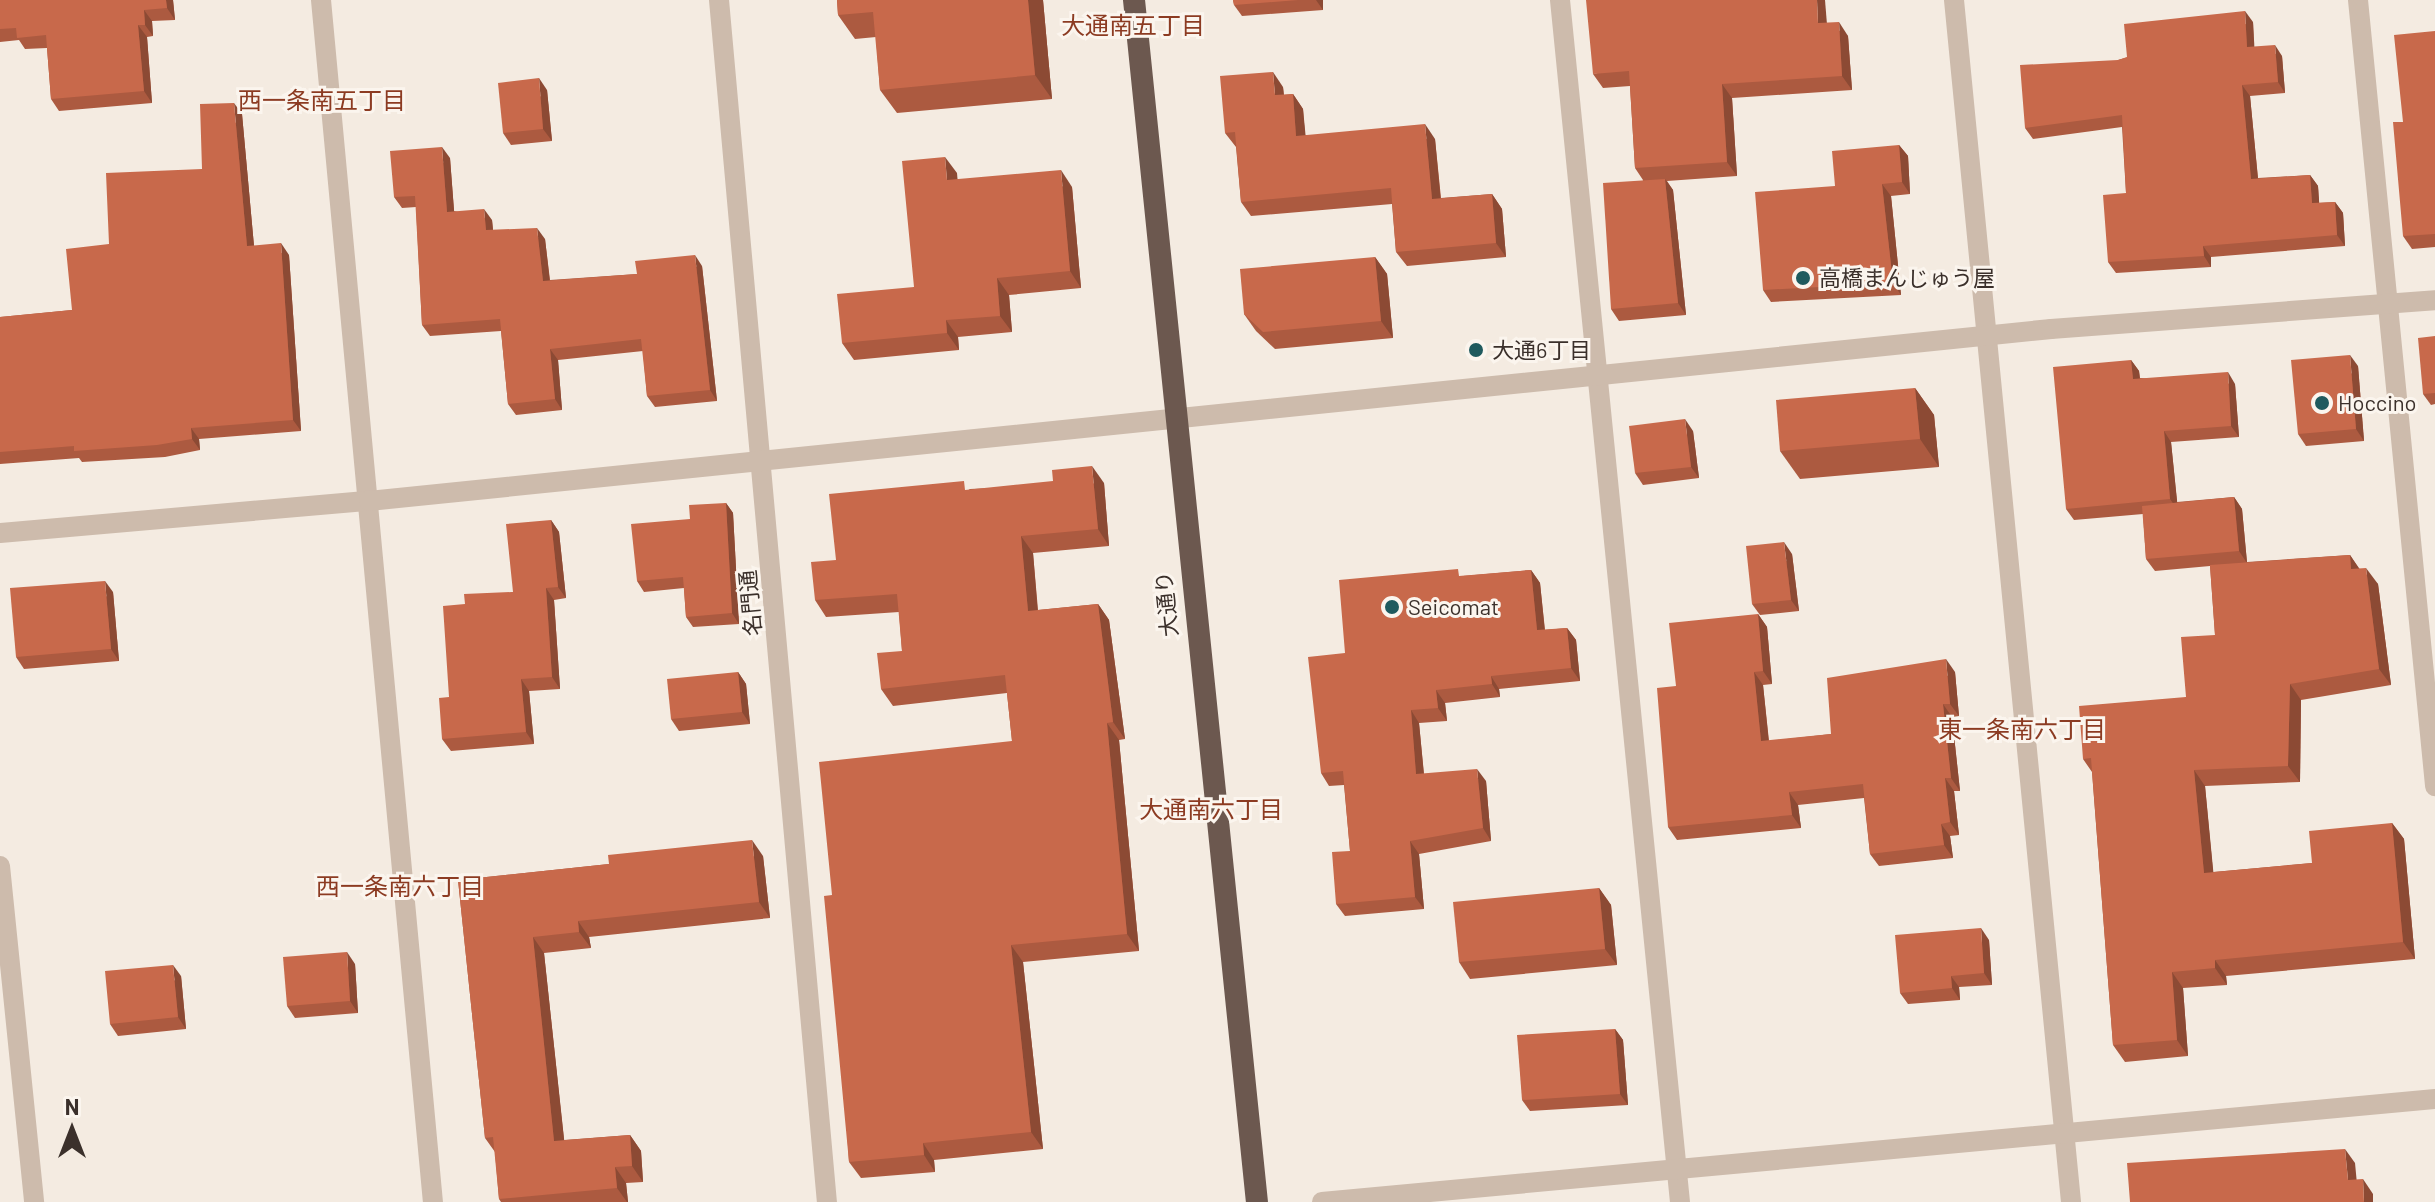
<!DOCTYPE html>
<meta charset="utf-8">
<style>
body{margin:0}
#map{position:relative;width:2435px;height:1202px;overflow:hidden;background:#f4ebe1;font-family:Barlow,"Noto Sans JP",sans-serif}
div>[style]{position:absolute}
.minor>*{height:20px;margin:-10px;padding:0 10px;transform-origin:10px;border-radius:10px;background:#cdbbac}
.tertiary>*{height:20px;margin:-10px;padding:0 10px;transform-origin:10px;border-radius:10px;background:#cdbbac}
.trunk>*{height:22px;margin:-11px;padding:0 11px;transform-origin:11px;border-radius:11px;background:#6c584f}
.wall>*{inset:0;background:#ac5a40}
.shaded-wall>*{inset:0;background:#8c4a34}
.building>*{inset:0;background:#c8694b}
.dots>*{width:22px;height:22px;translate:-50% -50%;box-sizing:border-box;border:4px solid #fbf5ee;border-radius:50%}
span{translate:-50% -50%;white-space:nowrap;text-align:center;line-height:1.15;-webkit-text-stroke:6px #fbf5ee;paint-order:stroke}
.poi-label{font-size:22px;color:#3b302b}
.left{translate:0 -50%;text-align:left}
.street-label{font-size:22px;color:#3b302b}
.neighbourhood-label{font-size:24px;color:#8c3b22}
.north{position:absolute;left:32px;top:1090px;width:80px;height:80px;-webkit-text-stroke:6px #fbf5ee;paint-order:stroke;rotate:0deg;font-size:22px;font-weight:700;line-height:32px;text-align:center;color:#3b302b}
.north::after{content:'';display:block;margin:auto;width:28px;height:36px;background:#3b302b;clip-path:polygon(50% 0,100% 100%,50% 72%,0 100%)}
</style>
<div id="map">
<div class="minor">
<div style="left:321px;top:0;width:1207px;rotate:84.68deg"></div>
<div style="left:719px;top:0;width:1207px;rotate:84.87deg"></div>
<div style="left:1560px;top:0;width:1208px;rotate:84.3deg"></div>
<div style="left:2358px;top:0;width:790px;rotate:84.4deg"></div>
<div style="left:0;top:866px;width:338px;rotate:84.2deg"></div>
</div>
<div class="tertiary">
<div style="left:1954px;top:0;width:1208px;rotate:84.44deg"></div>
<div style="left:0;top:533px;width:370px;rotate:-5deg"></div>
<div style="left:369px;top:501px;width:1691px;rotate:-5.84deg"></div>
<div style="left:2051px;top:329px;width:385px;rotate:-4.3deg"></div>
<div style="left:1322px;top:1202px;width:1118px;rotate:-5.29deg"></div>
</div>
<div class="trunk">
<div style="left:1134px;top:0;width:1208px;rotate:84.16deg"></div>
</div>
<div class="wall">
<div style="clip-path:polygon(0 0,173px 0,175px 20px,152px 21px,153px 36px,147px 37px,152px 103px,59px 111px,51px 99px,47px 48px,25px 49px,19px 40px,0 42px)"></div>
<div style="clip-path:polygon(837px 0,1043px 0,1052px 99px,897px 113px,880px 90px,876px 37px,855px 39px,838px 15px)"></div>
<div style="clip-path:polygon(1233px 0,1323px 0,1323px 10px,1242px 16px,1234px 5px)"></div>
<div style="clip-path:polygon(2253px 22px,2254px 47px,2282px 56px,2285px 93px,2250px 96px,2258px 178px,2310px 175px,2318px 186px,2319px 203px,2335px 202px,2343px 213px,2345px 246px,2211px 257px,2211px 267px,2116px 273px,2108px 262px,2126px 193px,2122px 127px,2033px 139px,2025px 128px,2118px 60px)"></div>
<div style="clip-path:polygon(1827px 23px,1848px 36px,1852px 90px,1732px 98px,1737px 176px,1667px 181px,1673px 190px,1686px 315px,1619px 321px,1611px 309px,1643px 180px,1635px 168px,1630px 86px,1603px 88px,1593px 74px)"></div>
<div style="clip-path:polygon(2435px 31px,2435px 247px,2412px 249px,2403px 236px,2403px 122px)"></div>
<div style="clip-path:polygon(1283px 87px,1284px 95px,1293px 94px,1303px 109px,1305px 135px,1435px 139px,1441px 198px,1492px 194px,1502px 209px,1506px 257px,1407px 266px,1396px 252px,1392px 204px,1251px 216px,1241px 202px,1236px 147px,1225px 133px)"></div>
<div style="clip-path:polygon(547px 90px,552px 141px,511px 145px,503px 133px)"></div>
<div style="clip-path:polygon(242px 114px,254px 246px,289px 255px,301px 431px,199px 439px,200px 450px,165px 457px,82px 462px,79px 458px,0 464px,0 317px,72px 310px,109px 244px,202px 169px)"></div>
<div style="clip-path:polygon(1899px 145px,1908px 156px,1910px 194px,1891px 196px,1901px 295px,1771px 302px,1763px 290px,1835px 186px)"></div>
<div style="clip-path:polygon(450px 158px,454px 211px,492px 220px,493px 230px,545px 239px,550px 280px,637px 274px,702px 266px,717px 401px,655px 407px,647px 396px,643px 351px,558px 360px,562px 410px,516px 415px,508px 404px,501px 331px,430px 336px,422px 325px,416px 207px,402px 208px,394px 197px)"></div>
<div style="clip-path:polygon(957px 173px,957px 179px,1072px 187px,1081px 288px,1009px 295px,1012px 332px,958px 337px,959px 350px,854px 360px,842px 343px,914px 287px)"></div>
<div style="clip-path:polygon(1375px 257px,1387px 274px,1393px 338px,1275px 349px,1256px 331px,1244px 314px)"></div>
<div style="clip-path:polygon(2435px 336px,2435px 404px,2431px 405px,2423px 394px)"></div>
<div style="clip-path:polygon(2131px 360px,2139px 371px,2140px 378px,2235px 384px,2239px 437px,2171px 442px,2177px 502px,2234px 497px,2242px 509px,2247px 562px,2350px 555px,2359px 569px,2378px 584px,2391px 685px,2301px 700px,2300px 782px,2205px 786px,2213px 872px,2312px 863px,2392px 823px,2404px 839px,2415px 959px,2226px 976px,2227px 985px,2183px 988px,2188px 1056px,2125px 1062px,2113px 1045px,2092px 772px,2083px 759px,2186px 697px,2215px 635px,2210px 566px,2155px 571px,2146px 559px,2143px 514px,2074px 520px,2066px 509px)"></div>
<div style="clip-path:polygon(2358px 366px,2364px 441px,2306px 446px,2298px 434px)"></div>
<div style="clip-path:polygon(1915px 388px,1934px 415px,1939px 467px,1800px 479px,1780px 451px)"></div>
<div style="clip-path:polygon(1693px 431px,1699px 478px,1643px 485px,1635px 473px)"></div>
<div style="clip-path:polygon(1104px 483px,1109px 546px,1033px 553px,1038px 610px,1098px 604px,1109px 620px,1125px 739px,1119px 740px,1139px 951px,1023px 962px,1043px 1149px,934px 1160px,935px 1172px,861px 1178px,849px 1162px,832px 895px,1012px 741px,1007px 693px,893px 706px,881px 689px,902px 651px,899px 612px,826px 617px,815px 600px,970px 489px)"></div>
<div style="clip-path:polygon(726px 503px,733px 513px,739px 624px,693px 627px,686px 617px,684px 588px,644px 592px,637px 581px,690px 519px)"></div>
<div style="clip-path:polygon(551px 520px,559px 532px,566px 598px,554px 600px,560px 689px,529px 691px,534px 744px,451px 751px,442px 739px,465px 604px,513px 592px)"></div>
<div style="clip-path:polygon(1792px 554px,1799px 611px,1760px 615px,1752px 604px)"></div>
<div style="clip-path:polygon(1531px 570px,1540px 583px,1545px 630px,1567px 628px,1576px 640px,1580px 681px,1499px 689px,1500px 697px,1445px 703px,1447px 721px,1419px 723px,1424px 774px,1486px 781px,1491px 841px,1419px 854px,1424px 909px,1345px 916px,1336px 904px,1350px 851px,1344px 785px,1329px 786px,1321px 773px,1345px 653px,1463px 576px)"></div>
<div style="clip-path:polygon(113px 592px,119px 661px,24px 669px,16px 657px)"></div>
<div style="clip-path:polygon(1758px 614px,1767px 627px,1772px 684px,1763px 685px,1769px 741px,1831px 734px,1955px 672px,1959px 716px,1952px 717px,1960px 791px,1954px 791px,1959px 835px,1950px 836px,1953px 858px,1879px 866px,1870px 854px,1864px 798px,1798px 805px,1801px 828px,1677px 840px,1668px 827px,1676px 686px)"></div>
<div style="clip-path:polygon(738px 672px,746px 684px,750px 724px,679px 731px,671px 719px)"></div>
<div style="clip-path:polygon(763px 856px,770px 918px,589px 937px,591px 948px,544px 953px,564px 1140px,630px 1135px,641px 1151px,643px 1182px,626px 1183px,628px 1202px,501px 1202px,499px 1199px,495px 1152px,485px 1138px,458px 880px,609px 864px)"></div>
<div style="clip-path:polygon(1599px 888px,1611px 905px,1617px 965px,1470px 979px,1459px 962px)"></div>
<div style="clip-path:polygon(1989px 940px,1992px 985px,1959px 987px,1960px 1000px,1908px 1004px,1900px 993px)"></div>
<div style="clip-path:polygon(355px 964px,358px 1013px,295px 1018px,287px 1006px)"></div>
<div style="clip-path:polygon(181px 976px,186px 1029px,118px 1036px,110px 1024px)"></div>
<div style="clip-path:polygon(1615px 1029px,1623px 1040px,1628px 1105px,1530px 1111px,1522px 1100px)"></div>
</div>
<div class="shaded-wall">
<div style="clip-path:polygon(166px 0,173px 0,175px 20px,167px 8px)"></div>
<div style="clip-path:polygon(1028px 0,1043px 0,1052px 99px,1035px 75px)"></div>
<div style="clip-path:polygon(1316px 0,1323px 0,1323px 10px)"></div>
<div style="clip-path:polygon(1817px 0,1825px 0,1828px 37px,1818px 23px)"></div>
<div style="clip-path:polygon(144px 10px,152px 21px,153px 36px,145px 25px)"></div>
<div style="clip-path:polygon(2245px 11px,2253px 22px,2255px 58px,2247px 47px)"></div>
<div style="clip-path:polygon(1839px 22px,1848px 36px,1852px 90px,1842px 76px)"></div>
<div style="clip-path:polygon(138px 25px,147px 37px,152px 103px,144px 91px)"></div>
<div style="clip-path:polygon(2275px 45px,2282px 56px,2285px 93px,2278px 82px)"></div>
<div style="clip-path:polygon(1273px 72px,1283px 87px,1285px 110px,1275px 95px)"></div>
<div style="clip-path:polygon(539px 78px,547px 90px,552px 141px,543px 129px)"></div>
<div style="clip-path:polygon(1722px 84px,1732px 98px,1737px 176px,1727px 162px)"></div>
<div style="clip-path:polygon(2242px 85px,2250px 96px,2259px 190px,2251px 179px)"></div>
<div style="clip-path:polygon(1293px 94px,1303px 109px,1307px 150px,1296px 136px)"></div>
<div style="clip-path:polygon(234px 103px,242px 114px,255px 257px,247px 246px)"></div>
<div style="clip-path:polygon(1425px 124px,1435px 139px,1442px 214px,1432px 199px)"></div>
<div style="clip-path:polygon(1899px 145px,1908px 156px,1910px 194px,1902px 182px)"></div>
<div style="clip-path:polygon(442px 147px,450px 158px,455px 223px,447px 212px)"></div>
<div style="clip-path:polygon(945px 157px,957px 173px,959px 197px,947px 180px)"></div>
<div style="clip-path:polygon(1061px 170px,1072px 187px,1081px 288px,1070px 271px)"></div>
<div style="clip-path:polygon(2310px 175px,2318px 186px,2320px 214px,2312px 203px)"></div>
<div style="clip-path:polygon(1665px 179px,1673px 190px,1686px 315px,1678px 303px)"></div>
<div style="clip-path:polygon(1882px 184px,1891px 196px,1901px 295px,1893px 283px)"></div>
<div style="clip-path:polygon(1492px 194px,1502px 209px,1506px 257px,1496px 243px)"></div>
<div style="clip-path:polygon(2335px 202px,2343px 213px,2345px 246px,2337px 235px)"></div>
<div style="clip-path:polygon(484px 209px,492px 220px,494px 241px,486px 230px)"></div>
<div style="clip-path:polygon(537px 228px,545px 239px,551px 292px,543px 281px)"></div>
<div style="clip-path:polygon(281px 243px,289px 255px,301px 431px,293px 420px)"></div>
<div style="clip-path:polygon(2203px 246px,2211px 257px,2211px 267px,2204px 256px)"></div>
<div style="clip-path:polygon(695px 255px,702px 266px,717px 401px,710px 390px)"></div>
<div style="clip-path:polygon(1375px 257px,1387px 274px,1393px 338px,1381px 321px)"></div>
<div style="clip-path:polygon(997px 278px,1009px 295px,1012px 332px,1000px 316px)"></div>
<div style="clip-path:polygon(946px 320px,958px 337px,959px 350px,947px 333px)"></div>
<div style="clip-path:polygon(550px 349px,558px 360px,562px 410px,555px 399px)"></div>
<div style="clip-path:polygon(2350px 355px,2358px 366px,2364px 441px,2356px 429px)"></div>
<div style="clip-path:polygon(2131px 360px,2139px 371px,2141px 390px,2133px 379px)"></div>
<div style="clip-path:polygon(2228px 372px,2235px 384px,2239px 437px,2231px 426px)"></div>
<div style="clip-path:polygon(1915px 388px,1934px 415px,1939px 467px,1920px 439px)"></div>
<div style="clip-path:polygon(1685px 419px,1693px 431px,1699px 478px,1691px 467px)"></div>
<div style="clip-path:polygon(191px 428px,199px 439px,200px 450px,192px 439px)"></div>
<div style="clip-path:polygon(2164px 431px,2171px 442px,2178px 510px,2170px 499px)"></div>
<div style="clip-path:polygon(1092px 466px,1104px 483px,1109px 546px,1098px 529px)"></div>
<div style="clip-path:polygon(2234px 497px,2242px 509px,2247px 563px,2239px 551px)"></div>
<div style="clip-path:polygon(726px 503px,733px 513px,739px 624px,732px 613px)"></div>
<div style="clip-path:polygon(551px 520px,559px 532px,566px 598px,558px 587px)"></div>
<div style="clip-path:polygon(1021px 536px,1033px 553px,1039px 628px,1028px 611px)"></div>
<div style="clip-path:polygon(1784px 542px,1792px 554px,1799px 611px,1791px 600px)"></div>
<div style="clip-path:polygon(2350px 555px,2361px 571px,2351px 569px)"></div>
<div style="clip-path:polygon(2366px 568px,2378px 584px,2391px 685px,2379px 669px)"></div>
<div style="clip-path:polygon(1531px 570px,1540px 583px,1546px 643px,1537px 630px)"></div>
<div style="clip-path:polygon(105px 581px,113px 592px,119px 661px,111px 649px)"></div>
<div style="clip-path:polygon(546px 588px,554px 600px,560px 689px,552px 677px)"></div>
<div style="clip-path:polygon(1098px 604px,1109px 620px,1125px 739px,1113px 722px)"></div>
<div style="clip-path:polygon(1758px 614px,1767px 627px,1772px 684px,1763px 671px)"></div>
<div style="clip-path:polygon(1567px 628px,1576px 640px,1580px 681px,1571px 668px)"></div>
<div style="clip-path:polygon(1946px 659px,1955px 672px,1959px 716px,1950px 704px)"></div>
<div style="clip-path:polygon(738px 672px,746px 684px,750px 724px,742px 712px)"></div>
<div style="clip-path:polygon(1754px 672px,1763px 685px,1770px 754px,1761px 741px)"></div>
<div style="clip-path:polygon(1491px 676px,1499px 689px,1500px 697px,1492px 684px)"></div>
<div style="clip-path:polygon(521px 679px,529px 691px,534px 744px,526px 732px)"></div>
<div style="clip-path:polygon(2290px 684px,2301px 700px,2300px 782px,2288px 766px)"></div>
<div style="clip-path:polygon(1436px 690px,1445px 703px,1447px 721px,1438px 708px)"></div>
<div style="clip-path:polygon(1943px 704px,1952px 717px,1960px 791px,1951px 778px)"></div>
<div style="clip-path:polygon(1411px 710px,1419px 723px,1425px 787px,1416px 774px)"></div>
<div style="clip-path:polygon(1107px 723px,1119px 740px,1139px 951px,1127px 934px)"></div>
<div style="clip-path:polygon(1477px 769px,1486px 781px,1491px 841px,1483px 828px)"></div>
<div style="clip-path:polygon(2194px 770px,2205px 786px,2215px 889px,2204px 873px)"></div>
<div style="clip-path:polygon(1945px 778px,1954px 791px,1959px 835px,1950px 822px)"></div>
<div style="clip-path:polygon(1789px 792px,1798px 805px,1801px 828px,1792px 815px)"></div>
<div style="clip-path:polygon(2392px 823px,2404px 839px,2415px 959px,2403px 942px)"></div>
<div style="clip-path:polygon(1941px 824px,1950px 836px,1953px 858px,1944px 845px)"></div>
<div style="clip-path:polygon(752px 840px,763px 856px,770px 918px,759px 902px)"></div>
<div style="clip-path:polygon(1410px 841px,1419px 854px,1424px 909px,1415px 897px)"></div>
<div style="clip-path:polygon(1599px 888px,1611px 905px,1617px 965px,1605px 949px)"></div>
<div style="clip-path:polygon(578px 921px,589px 937px,591px 948px,579px 932px)"></div>
<div style="clip-path:polygon(1981px 928px,1989px 940px,1992px 985px,1984px 973px)"></div>
<div style="clip-path:polygon(533px 937px,544px 953px,566px 1157px,554px 1141px)"></div>
<div style="clip-path:polygon(1011px 945px,1023px 962px,1043px 1149px,1031px 1132px)"></div>
<div style="clip-path:polygon(347px 952px,355px 964px,358px 1013px,350px 1001px)"></div>
<div style="clip-path:polygon(2215px 960px,2226px 976px,2227px 985px,2215px 968px)"></div>
<div style="clip-path:polygon(173px 965px,181px 976px,186px 1029px,178px 1017px)"></div>
<div style="clip-path:polygon(2172px 972px,2183px 988px,2188px 1056px,2177px 1040px)"></div>
<div style="clip-path:polygon(1951px 976px,1959px 987px,1960px 1000px,1952px 988px)"></div>
<div style="clip-path:polygon(1615px 1029px,1623px 1040px,1628px 1105px,1620px 1094px)"></div>
<div style="clip-path:polygon(630px 1135px,641px 1151px,643px 1182px,632px 1166px)"></div>
<div style="clip-path:polygon(923px 1143px,934px 1160px,935px 1172px,924px 1155px)"></div>
<div style="clip-path:polygon(2345px 1149px,2355px 1163px,2358px 1195px,2348px 1180px)"></div>
<div style="clip-path:polygon(615px 1167px,626px 1183px,628px 1202px,627px 1202px,617px 1188px)"></div>
<div style="clip-path:polygon(2363px 1179px,2373px 1194px,2373px 1202px,2364px 1202px)"></div>
</div>
<div class="building">
<div style="clip-path:polygon(0 0,166px 0,167px 8px,144px 10px,145px 25px,138px 25px,144px 91px,51px 99px,46px 35px,17px 38px,16px 28px,0 29px)"></div>
<div style="clip-path:polygon(837px 0,1028px 0,1035px 75px,880px 90px,873px 12px,838px 15px)"></div>
<div style="clip-path:polygon(1233px 0,1298px 0,1234px 5px)"></div>
<div style="clip-path:polygon(1586px 0,1817px 0,1818px 23px,1839px 22px,1842px 76px,1722px 84px,1727px 162px,1635px 168px,1629px 71px,1593px 74px)"></div>
<div style="clip-path:polygon(2245px 11px,2247px 47px,2275px 45px,2278px 82px,2242px 85px,2251px 179px,2310px 175px,2312px 203px,2335px 202px,2337px 235px,2203px 246px,2204px 256px,2108px 262px,2103px 195px,2126px 193px,2122px 115px,2025px 128px,2020px 65px,2118px 60px,2127px 57px,2124px 24px)"></div>
<div style="clip-path:polygon(2435px 31px,2435px 234px,2403px 236px,2393px 122px,2403px 122px,2394px 35px)"></div>
<div style="clip-path:polygon(1273px 72px,1275px 95px,1293px 94px,1296px 136px,1425px 124px,1432px 199px,1492px 194px,1496px 243px,1396px 252px,1391px 188px,1241px 202px,1235px 132px,1225px 133px,1220px 76px)"></div>
<div style="clip-path:polygon(539px 78px,543px 129px,503px 133px,498px 83px)"></div>
<div style="clip-path:polygon(234px 103px,247px 246px,281px 243px,293px 420px,191px 428px,192px 439px,157px 445px,74px 451px,74px 446px,0 452px,0 317px,72px 310px,66px 249px,109px 244px,106px 173px,202px 169px,200px 104px)"></div>
<div style="clip-path:polygon(1899px 145px,1902px 182px,1882px 184px,1893px 283px,1763px 290px,1755px 192px,1835px 186px,1832px 151px)"></div>
<div style="clip-path:polygon(442px 147px,447px 212px,484px 209px,486px 230px,537px 228px,543px 281px,637px 274px,635px 261px,695px 255px,710px 390px,647px 396px,641px 339px,550px 349px,555px 399px,508px 404px,500px 319px,422px 325px,415px 196px,394px 197px,390px 151px)"></div>
<div style="clip-path:polygon(945px 157px,947px 180px,1061px 170px,1070px 271px,997px 278px,1000px 316px,946px 320px,947px 333px,842px 343px,837px 294px,914px 287px,902px 161px)"></div>
<div style="clip-path:polygon(1665px 179px,1678px 303px,1611px 309px,1603px 183px)"></div>
<div style="clip-path:polygon(1375px 257px,1381px 321px,1263px 332px,1244px 314px,1240px 269px)"></div>
<div style="clip-path:polygon(2435px 336px,2435px 393px,2423px 394px,2418px 338px)"></div>
<div style="clip-path:polygon(2350px 355px,2356px 429px,2298px 434px,2291px 360px)"></div>
<div style="clip-path:polygon(2131px 360px,2133px 379px,2228px 372px,2231px 426px,2164px 431px,2170px 499px,2066px 509px,2053px 367px)"></div>
<div style="clip-path:polygon(1915px 388px,1920px 439px,1780px 451px,1776px 400px)"></div>
<div style="clip-path:polygon(1685px 419px,1691px 467px,1635px 473px,1629px 426px)"></div>
<div style="clip-path:polygon(1092px 466px,1098px 529px,1021px 536px,1028px 611px,1098px 604px,1113px 722px,1107px 723px,1127px 934px,1011px 945px,1031px 1132px,923px 1143px,924px 1155px,849px 1162px,824px 896px,832px 895px,819px 762px,1012px 741px,1005px 675px,881px 689px,877px 653px,902px 651px,897px 594px,815px 600px,811px 562px,836px 560px,829px 494px,964px 481px,965px 490px,1053px 481px,1052px 470px)"></div>
<div style="clip-path:polygon(2234px 497px,2239px 551px,2146px 559px,2142px 506px)"></div>
<div style="clip-path:polygon(726px 503px,732px 613px,686px 617px,683px 577px,637px 581px,631px 524px,690px 519px,689px 505px)"></div>
<div style="clip-path:polygon(551px 520px,558px 587px,546px 588px,552px 677px,521px 679px,526px 732px,442px 739px,439px 698px,449px 697px,443px 606px,465px 604px,464px 594px,513px 592px,506px 524px)"></div>
<div style="clip-path:polygon(1784px 542px,1791px 600px,1752px 604px,1746px 546px)"></div>
<div style="clip-path:polygon(2350px 555px,2351px 569px,2366px 568px,2379px 669px,2290px 684px,2288px 766px,2194px 770px,2204px 873px,2312px 863px,2309px 831px,2392px 823px,2403px 942px,2215px 960px,2215px 968px,2172px 972px,2177px 1040px,2113px 1045px,2091px 758px,2083px 759px,2079px 706px,2186px 697px,2181px 637px,2215px 635px,2210px 565px)"></div>
<div style="clip-path:polygon(1458px 569px,1459px 576px,1531px 570px,1537px 630px,1567px 628px,1571px 668px,1491px 676px,1492px 684px,1436px 690px,1438px 708px,1411px 710px,1416px 774px,1477px 769px,1483px 828px,1410px 841px,1415px 897px,1336px 904px,1332px 852px,1350px 851px,1343px 771px,1321px 773px,1308px 657px,1345px 653px,1339px 580px)"></div>
<div style="clip-path:polygon(105px 581px,111px 649px,16px 657px,10px 588px)"></div>
<div style="clip-path:polygon(1758px 614px,1763px 671px,1754px 672px,1761px 741px,1831px 734px,1827px 678px,1946px 659px,1950px 704px,1943px 704px,1951px 778px,1945px 778px,1950px 822px,1941px 824px,1944px 845px,1870px 854px,1863px 784px,1789px 792px,1792px 815px,1668px 827px,1657px 688px,1676px 686px,1669px 623px)"></div>
<div style="clip-path:polygon(738px 672px,742px 712px,671px 719px,667px 679px)"></div>
<div style="clip-path:polygon(752px 840px,759px 902px,578px 921px,579px 932px,533px 937px,554px 1141px,630px 1135px,632px 1166px,615px 1167px,617px 1188px,499px 1199px,493px 1137px,485px 1138px,458px 880px,609px 864px,608px 855px)"></div>
<div style="clip-path:polygon(1599px 888px,1605px 949px,1459px 962px,1453px 902px)"></div>
<div style="clip-path:polygon(1981px 928px,1984px 973px,1951px 976px,1952px 988px,1900px 993px,1895px 935px)"></div>
<div style="clip-path:polygon(347px 952px,350px 1001px,287px 1006px,283px 957px)"></div>
<div style="clip-path:polygon(173px 965px,178px 1017px,110px 1024px,105px 971px)"></div>
<div style="clip-path:polygon(1615px 1029px,1620px 1094px,1522px 1100px,1517px 1035px)"></div>
<div style="clip-path:polygon(2345px 1149px,2348px 1180px,2363px 1179px,2364px 1202px,2130px 1202px,2127px 1163px)"></div>
</div>
<div class="dots">
<div style="left:1803px;top:278px;background:#1f5a5e"></div>
<div style="left:1476px;top:350px;background:#1f5a5e"></div>
<div style="left:2322px;top:403px;background:#1f5a5e"></div>
<div style="left:1392px;top:607px;background:#1f5a5e"></div>
</div>
<div class="poi-label">
<span class="left" style="left:1819px;top:278px">高橋まんじゅう屋</span>
<span class="left" style="left:1492px;top:350px">大通6丁目</span>
<span class="left" style="left:2338px;top:403px">Hoccino</span>
<span class="left" style="left:1408px;top:607px">Seicomat</span>
</div>
<div class="street-label">
<span style="left:750px;top:603px;rotate:-95deg">名門通</span>
<span style="left:1166px;top:604px;rotate:-96deg">大通り</span>
</div>
<div class="neighbourhood-label">
<span style="left:1133px;top:25px">大通南五丁目</span>
<span style="left:322px;top:100px">西一条南五丁目</span>
<span style="left:2022px;top:729px">東一条南六丁目</span>
<span style="left:1211px;top:809px">大通南六丁目</span>
<span style="left:400px;top:886px">西一条南六丁目</span>
</div>
<div class="north">N</div>
</div>
